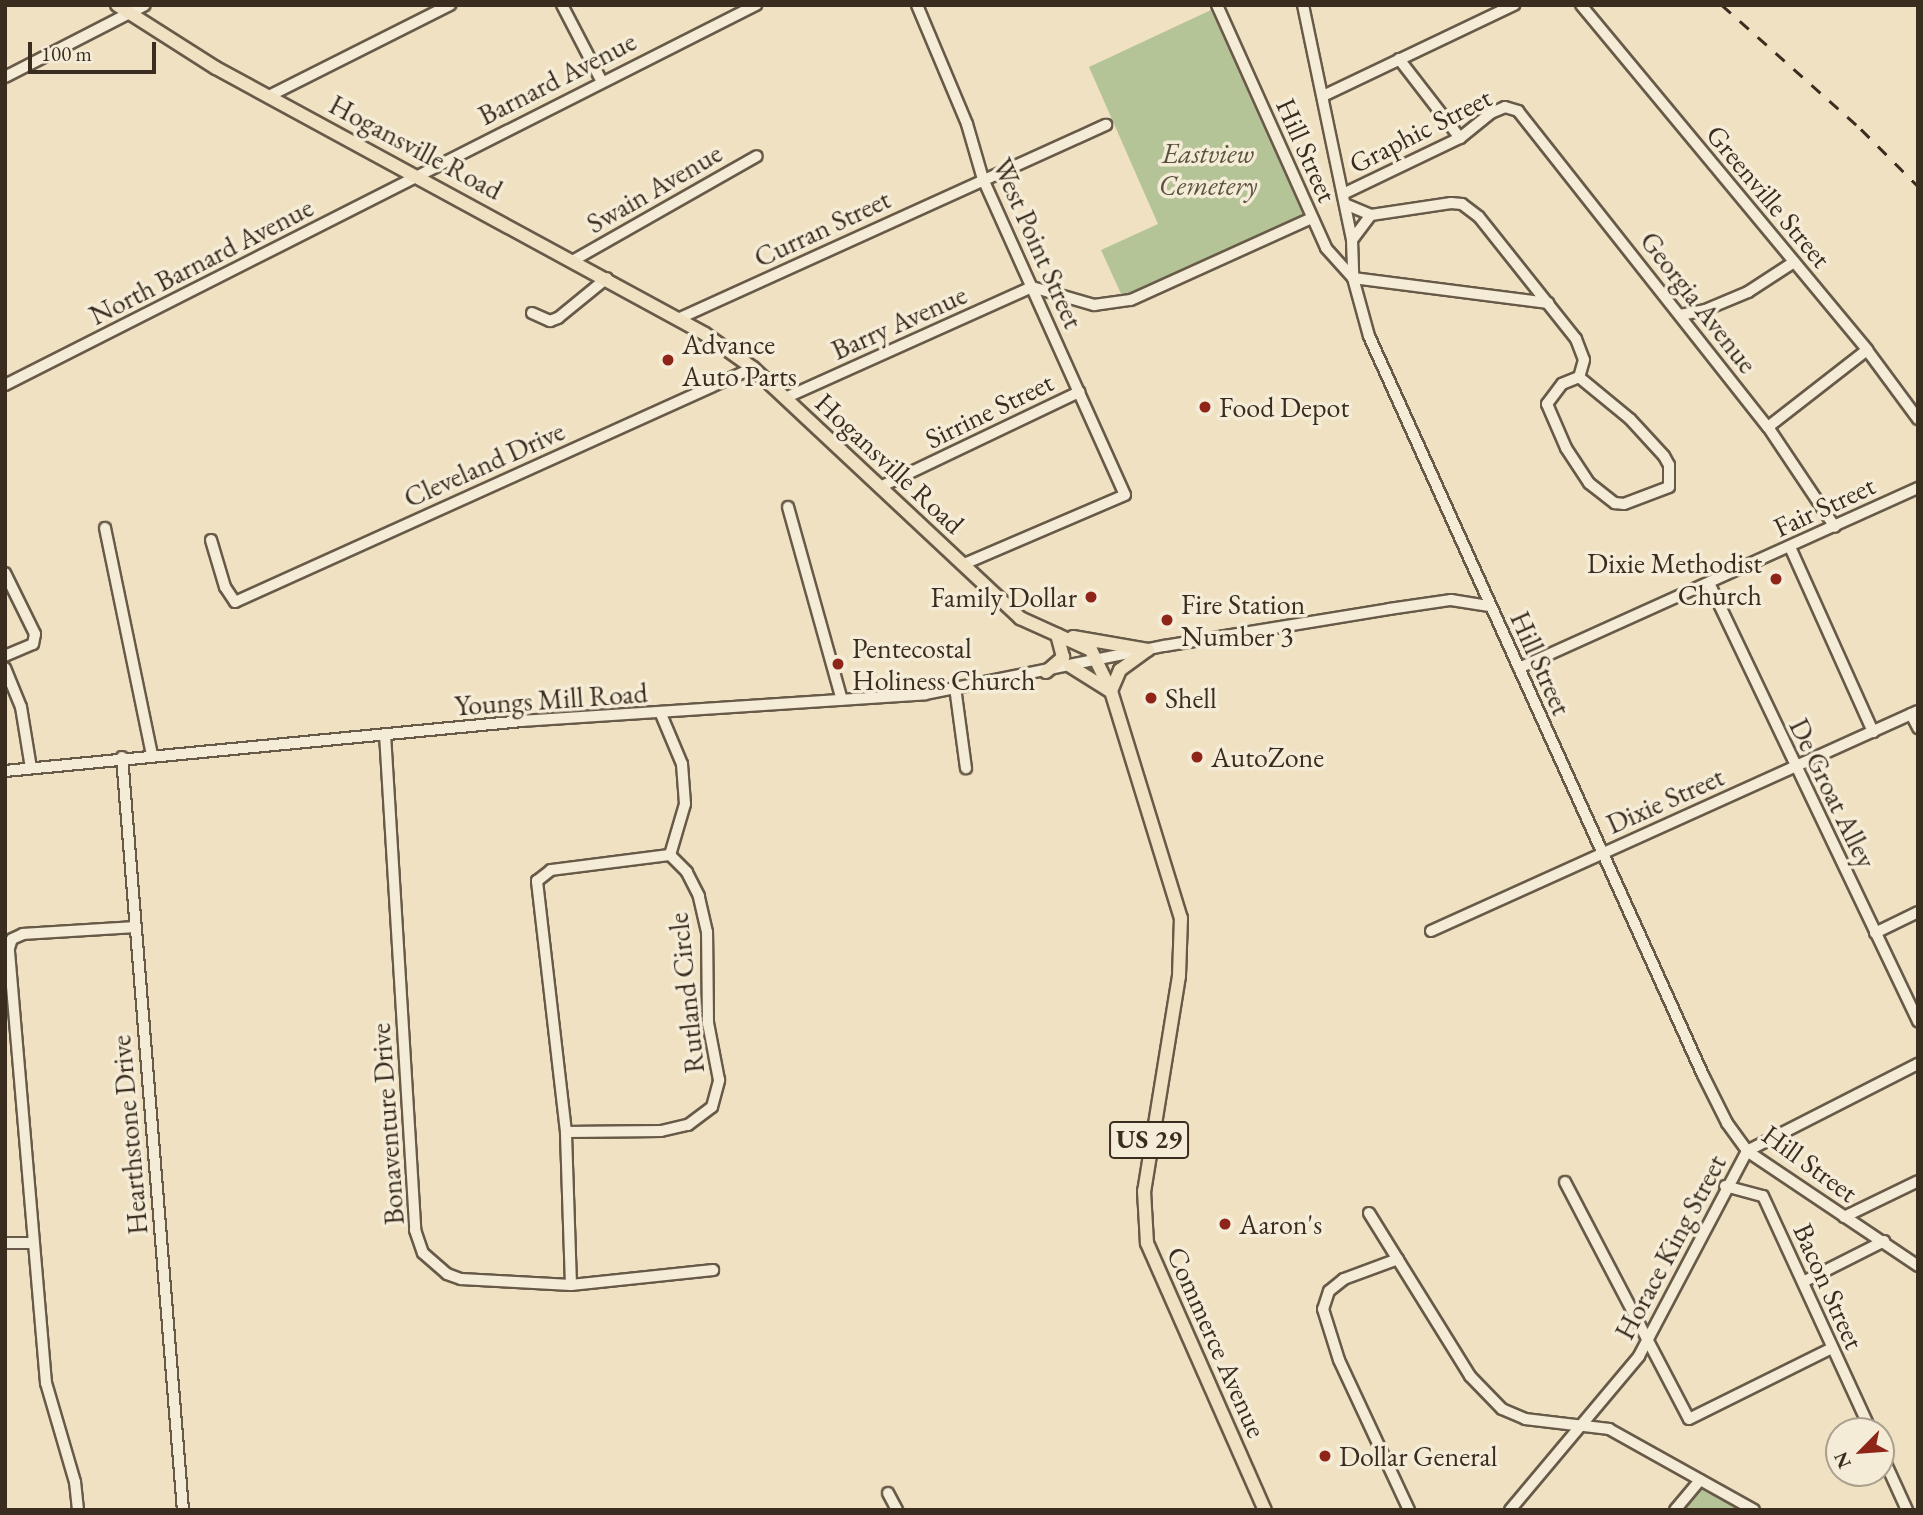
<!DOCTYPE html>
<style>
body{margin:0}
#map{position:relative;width:1923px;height:1515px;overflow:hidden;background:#efe1c1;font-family:"EB Garamond",serif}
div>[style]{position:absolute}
.green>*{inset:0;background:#b5c496}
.roads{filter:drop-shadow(2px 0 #675a48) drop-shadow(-2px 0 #675a48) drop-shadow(0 2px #675a48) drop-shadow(0 -2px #675a48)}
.minor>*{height:10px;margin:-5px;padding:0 5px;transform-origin:5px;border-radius:5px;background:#f5ecd7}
.major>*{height:12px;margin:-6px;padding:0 6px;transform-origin:6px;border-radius:6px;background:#efe1c1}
.rail>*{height:2.5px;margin-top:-1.25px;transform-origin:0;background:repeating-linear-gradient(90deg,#3a2d20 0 12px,transparent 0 24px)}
.dots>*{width:19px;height:19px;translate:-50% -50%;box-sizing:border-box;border:4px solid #f5ecd7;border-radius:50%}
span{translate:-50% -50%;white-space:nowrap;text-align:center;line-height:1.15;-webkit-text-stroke:7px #f5ecd7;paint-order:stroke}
.shield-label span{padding:2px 5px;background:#f5ecd7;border:2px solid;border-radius:5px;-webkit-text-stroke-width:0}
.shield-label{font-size:26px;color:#3a2d20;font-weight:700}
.street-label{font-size:28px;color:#3a2d20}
.park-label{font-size:28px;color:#59533e;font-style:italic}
.poi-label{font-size:28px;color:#3a2d20}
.left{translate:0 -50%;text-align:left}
.right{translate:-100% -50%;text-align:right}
.frame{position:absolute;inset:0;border:7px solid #3a2d20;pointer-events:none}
.north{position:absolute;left:1825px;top:1417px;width:70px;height:70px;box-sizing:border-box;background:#f5ecd7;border:2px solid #aaa08e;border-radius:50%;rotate:245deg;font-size:19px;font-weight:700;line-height:28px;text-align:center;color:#3a2d20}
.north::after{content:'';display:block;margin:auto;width:24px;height:32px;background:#8f2418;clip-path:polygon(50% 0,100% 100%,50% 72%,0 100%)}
.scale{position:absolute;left:28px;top:42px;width:128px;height:32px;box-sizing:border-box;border:4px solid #3a2d20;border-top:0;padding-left:9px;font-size:21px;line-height:24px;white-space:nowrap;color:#3a2d20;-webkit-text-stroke:5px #f5ecd7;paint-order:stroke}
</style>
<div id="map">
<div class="green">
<div style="clip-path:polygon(1211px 10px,1303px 215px,1122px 296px,1101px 250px,1158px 224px,1089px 67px)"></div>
<div style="clip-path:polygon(1702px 1486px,1711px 1488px,1746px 1510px,1682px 1510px)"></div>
</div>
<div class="roads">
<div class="minor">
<div style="left:562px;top:5px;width:85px;rotate:62.5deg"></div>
<div style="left:917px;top:5px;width:129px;rotate:67.2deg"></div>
<div style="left:967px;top:124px;width:57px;rotate:73.8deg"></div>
<div style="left:983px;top:179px;width:346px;rotate:65.8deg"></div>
<div style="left:1125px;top:495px;width:177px;rotate:156.8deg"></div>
<div style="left:1217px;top:5px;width:266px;rotate:65.8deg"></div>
<div style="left:1326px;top:248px;width:40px;rotate:48deg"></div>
<div style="left:1303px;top:5px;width:240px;rotate:78.2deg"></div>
<div style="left:1352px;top:240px;width:38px;rotate:88deg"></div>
<div style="left:1353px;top:278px;width:60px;rotate:74.6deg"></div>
<div style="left:1369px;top:336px;width:811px;rotate:65.68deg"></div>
<div style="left:1703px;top:1075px;width:54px;rotate:63.4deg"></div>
<div style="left:1727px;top:1123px;width:34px;rotate:54deg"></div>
<div style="left:1747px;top:1151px;width:206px;rotate:33.9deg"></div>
<div style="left:1581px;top:5px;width:448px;rotate:50.3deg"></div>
<div style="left:1867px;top:350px;width:86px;rotate:53.5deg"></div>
<div style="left:1399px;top:59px;width:100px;rotate:52.3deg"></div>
<div style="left:5px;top:77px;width:157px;rotate:-27.2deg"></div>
<div style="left:269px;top:96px;width:203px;rotate:-26.7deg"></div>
<div style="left:1323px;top:96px;width:212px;rotate:-25.5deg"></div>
<div style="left:1343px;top:194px;width:130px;rotate:-25.6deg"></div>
<div style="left:1460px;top:138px;width:40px;rotate:-39deg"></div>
<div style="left:1491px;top:113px;width:15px;rotate:-23deg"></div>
<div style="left:1505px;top:107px;width:14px;rotate:17deg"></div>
<div style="left:1518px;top:111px;width:403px;rotate:51.7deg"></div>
<div style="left:1768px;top:427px;width:120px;rotate:56.2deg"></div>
<div style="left:1345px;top:204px;width:28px;rotate:23deg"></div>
<div style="left:1352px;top:240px;width:31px;rotate:-53deg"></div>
<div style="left:1371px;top:215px;width:81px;rotate:-8.5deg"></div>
<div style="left:1451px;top:203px;width:11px;rotate:5deg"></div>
<div style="left:1462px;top:204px;width:21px;rotate:37deg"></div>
<div style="left:1479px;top:217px;width:156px;rotate:51.5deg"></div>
<div style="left:1576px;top:339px;width:22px;rotate:69deg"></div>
<div style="left:1584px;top:360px;width:18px;rotate:106deg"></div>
<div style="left:1579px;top:377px;width:18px;rotate:158deg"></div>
<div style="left:1562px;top:384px;width:25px;rotate:127deg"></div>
<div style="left:1547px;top:404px;width:48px;rotate:66.6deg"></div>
<div style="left:1566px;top:448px;width:42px;rotate:56.7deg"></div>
<div style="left:1589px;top:483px;width:33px;rotate:38deg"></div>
<div style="left:1615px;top:503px;width:9px;rotate:6deg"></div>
<div style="left:1624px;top:504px;width:48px;rotate:-20.7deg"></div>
<div style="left:1669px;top:487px;width:22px;rotate:-90deg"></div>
<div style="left:1669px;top:465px;width:10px;rotate:-119deg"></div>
<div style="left:1664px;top:456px;width:50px;rotate:-132.6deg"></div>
<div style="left:1630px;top:419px;width:66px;rotate:-140.5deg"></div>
<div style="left:574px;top:260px;width:210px;rotate:-29.6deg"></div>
<div style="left:1353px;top:278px;width:197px;rotate:7.3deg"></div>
<div style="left:532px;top:313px;width:20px;rotate:24deg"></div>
<div style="left:550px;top:321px;width:9px;rotate:-21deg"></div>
<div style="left:558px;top:318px;width:63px;rotate:-39.2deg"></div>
<div style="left:1680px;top:315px;width:25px;rotate:-11deg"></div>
<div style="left:1705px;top:310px;width:47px;rotate:-22.7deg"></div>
<div style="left:1748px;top:292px;width:55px;rotate:-33.1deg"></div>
<div style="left:680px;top:318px;width:468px;rotate:-24.4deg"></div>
<div style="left:5px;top:385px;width:842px;rotate:-26.84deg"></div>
<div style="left:785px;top:398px;width:271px;rotate:-24.2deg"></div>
<div style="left:1032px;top:287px;width:65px;rotate:16.2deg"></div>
<div style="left:1094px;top:305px;width:37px;rotate:-8deg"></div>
<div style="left:1131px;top:300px;width:199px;rotate:-24.4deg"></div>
<div style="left:1768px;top:427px;width:125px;rotate:-37.9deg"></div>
<div style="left:880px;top:487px;width:221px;rotate:-25.5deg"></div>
<div style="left:788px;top:507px;width:200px;rotate:74.4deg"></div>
<div style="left:105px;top:528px;width:232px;rotate:78.3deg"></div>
<div style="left:211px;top:540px;width:49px;rotate:73.4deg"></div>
<div style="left:225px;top:587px;width:18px;rotate:56deg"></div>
<div style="left:235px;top:602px;width:568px;rotate:-24.31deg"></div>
<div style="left:1790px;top:547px;width:203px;rotate:65.8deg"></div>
<div style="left:5px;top:573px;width:68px;rotate:63.8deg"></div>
<div style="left:35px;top:634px;width:10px;rotate:101deg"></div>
<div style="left:33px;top:644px;width:30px;rotate:157deg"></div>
<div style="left:1709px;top:583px;width:486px;rotate:64.5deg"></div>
<div style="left:5px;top:668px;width:42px;rotate:67.7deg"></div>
<div style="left:21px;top:707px;width:62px;rotate:80.7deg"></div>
<div style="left:1519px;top:668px;width:438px;rotate:-24.3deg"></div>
<div style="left:955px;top:687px;width:82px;rotate:82.3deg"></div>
<div style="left:1911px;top:714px;width:16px;rotate:63deg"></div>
<div style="left:385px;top:734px;width:497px;rotate:86.5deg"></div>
<div style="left:415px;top:1230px;width:24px;rotate:71deg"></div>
<div style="left:423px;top:1253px;width:32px;rotate:41deg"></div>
<div style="left:447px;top:1274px;width:15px;rotate:20deg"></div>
<div style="left:461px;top:1279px;width:110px;rotate:3.1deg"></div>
<div style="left:571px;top:1285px;width:143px;rotate:-6deg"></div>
<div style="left:122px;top:757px;width:755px;rotate:85.37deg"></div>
<div style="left:5px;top:771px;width:519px;rotate:-5.52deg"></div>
<div style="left:522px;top:721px;width:404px;rotate:-3.8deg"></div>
<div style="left:925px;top:694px;width:244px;rotate:-11.4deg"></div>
<div style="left:1164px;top:646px;width:228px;rotate:-9.3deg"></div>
<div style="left:1389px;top:609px;width:63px;rotate:-8.3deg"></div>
<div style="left:1451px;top:600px;width:39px;rotate:9deg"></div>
<div style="left:1431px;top:931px;width:534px;rotate:-24.31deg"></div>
<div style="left:1875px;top:933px;width:48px;rotate:-26deg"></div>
<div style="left:566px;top:1132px;width:95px;rotate:-0.6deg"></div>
<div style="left:661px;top:1131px;width:28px;rotate:-13deg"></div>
<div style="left:688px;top:1125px;width:30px;rotate:-37deg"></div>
<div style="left:712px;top:1107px;width:28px;rotate:-75deg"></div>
<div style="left:719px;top:1080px;width:58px;rotate:-100.9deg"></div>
<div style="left:708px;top:1023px;width:91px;rotate:-90.6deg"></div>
<div style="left:707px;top:932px;width:37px;rotate:-103deg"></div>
<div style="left:699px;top:896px;width:27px;rotate:-117deg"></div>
<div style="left:687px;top:872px;width:24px;rotate:-135deg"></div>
<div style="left:670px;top:855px;width:53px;rotate:-73.6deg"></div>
<div style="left:685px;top:804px;width:40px;rotate:-94.3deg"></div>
<div style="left:682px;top:764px;width:54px;rotate:-112.8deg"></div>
<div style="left:1565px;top:1182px;width:267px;rotate:62.4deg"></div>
<div style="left:1689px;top:1419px;width:160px;rotate:-26.4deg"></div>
<div style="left:1725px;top:1186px;width:39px;rotate:15deg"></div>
<div style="left:1763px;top:1196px;width:259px;rotate:65.3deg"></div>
<div style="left:1369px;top:1213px;width:192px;rotate:58.2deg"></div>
<div style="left:1470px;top:1376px;width:46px;rotate:45.9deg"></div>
<div style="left:1502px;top:1409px;width:25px;rotate:23deg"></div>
<div style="left:1525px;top:1419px;width:85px;rotate:6.8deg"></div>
<div style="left:1609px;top:1429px;width:166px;rotate:29.2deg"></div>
<div style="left:1844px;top:1217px;width:82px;rotate:-25.9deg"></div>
<div style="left:5px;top:1243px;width:28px"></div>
<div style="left:1398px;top:1259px;width:58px;rotate:159.7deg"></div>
<div style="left:1344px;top:1279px;width:19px;rotate:141deg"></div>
<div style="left:1329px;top:1291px;width:19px;rotate:108deg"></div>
<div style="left:1323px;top:1309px;width:53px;rotate:72.6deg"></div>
<div style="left:1339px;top:1360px;width:166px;rotate:65deg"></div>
<div style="left:1803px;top:1282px;width:91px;rotate:-26.8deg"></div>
<div style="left:571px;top:1285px;width:153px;rotate:-91.9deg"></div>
<div style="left:566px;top:1132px;width:253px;rotate:-96.6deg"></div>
<div style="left:537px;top:881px;width:18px;rotate:-38deg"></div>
<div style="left:551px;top:870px;width:120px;rotate:-7.2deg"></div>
<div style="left:1881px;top:1453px;width:63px;rotate:65.5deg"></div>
<div style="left:888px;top:1493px;width:19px;rotate:62deg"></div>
<div style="left:78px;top:1510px;width:28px;rotate:-96deg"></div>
<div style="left:75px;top:1482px;width:103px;rotate:-106.3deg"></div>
<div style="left:46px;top:1383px;width:437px;rotate:-94.9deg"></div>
<div style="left:9px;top:948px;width:9px;rotate:-72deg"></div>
<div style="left:12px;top:939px;width:12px;rotate:-24deg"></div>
<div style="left:23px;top:934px;width:112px;rotate:-3.6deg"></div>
<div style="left:1510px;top:1510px;width:201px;rotate:-50deg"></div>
<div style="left:1639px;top:1356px;width:232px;rotate:-62.2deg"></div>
<div style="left:1747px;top:1151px;width:192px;rotate:-27deg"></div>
<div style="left:1675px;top:1510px;width:39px;rotate:-50deg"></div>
</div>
<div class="major">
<div style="left:117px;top:5px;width:117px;rotate:32.5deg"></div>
<div style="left:216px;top:68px;width:557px;rotate:28.54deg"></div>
<div style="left:705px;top:334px;width:59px;rotate:35.3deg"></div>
<div style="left:753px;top:368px;width:366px;rotate:43.1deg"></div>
<div style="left:1020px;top:618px;width:78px;rotate:24.3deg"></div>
<div style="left:1091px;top:650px;width:46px;rotate:64deg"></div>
<div style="left:1111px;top:691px;width:238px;rotate:72.9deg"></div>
<div style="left:1181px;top:918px;width:58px;rotate:92deg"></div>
<div style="left:1179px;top:976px;width:218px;rotate:99.2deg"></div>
<div style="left:1144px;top:1191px;width:52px;rotate:86.7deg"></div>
<div style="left:1147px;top:1243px;width:292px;rotate:66.2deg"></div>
<div style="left:1073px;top:637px;width:76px;rotate:9.8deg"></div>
<div style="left:1070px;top:666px;width:47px;rotate:32deg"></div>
<div style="left:1046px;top:672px;width:23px;rotate:-41deg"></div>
<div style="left:1063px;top:657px;width:23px;rotate:-105deg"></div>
<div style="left:1111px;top:691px;width:23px;rotate:-67deg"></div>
<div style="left:1120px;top:670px;width:34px;rotate:-36deg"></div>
</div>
</div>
<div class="rail">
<div style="left:1722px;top:5px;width:186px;rotate:41.7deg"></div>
<div style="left:1861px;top:129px;width:81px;rotate:45deg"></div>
</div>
<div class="dots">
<div style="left:668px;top:360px;background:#8f2418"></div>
<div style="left:1205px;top:407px;background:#8f2418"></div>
<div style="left:1776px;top:579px;background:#8f2418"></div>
<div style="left:1091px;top:597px;background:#8f2418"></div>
<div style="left:1167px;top:620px;background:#8f2418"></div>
<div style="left:838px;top:664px;background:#8f2418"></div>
<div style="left:1151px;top:698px;background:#8f2418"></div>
<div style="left:1197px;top:757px;background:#8f2418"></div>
<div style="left:1225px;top:1224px;background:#8f2418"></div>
<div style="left:1325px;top:1456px;background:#8f2418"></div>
</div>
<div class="shield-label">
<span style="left:1149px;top:1140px">US 29</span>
</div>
<div class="street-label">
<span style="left:557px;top:78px;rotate:-27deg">Barnard Avenue</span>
<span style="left:1420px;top:130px;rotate:-27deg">Graphic Street</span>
<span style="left:416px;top:147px;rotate:28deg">Hogansville Road</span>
<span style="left:1307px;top:150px;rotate:66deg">Hill Street</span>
<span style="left:654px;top:188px;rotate:-30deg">Swain Avenue</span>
<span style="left:1769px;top:196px;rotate:50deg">Greenville Street</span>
<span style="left:822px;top:228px;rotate:-25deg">Curran Street</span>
<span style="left:1038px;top:243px;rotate:66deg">West Point Street</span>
<span style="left:201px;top:261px;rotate:-27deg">North Barnard Avenue</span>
<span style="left:1699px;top:302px;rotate:52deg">Georgia Avenue</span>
<span style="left:899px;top:322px;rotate:-24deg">Barry Avenue</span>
<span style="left:989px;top:410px;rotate:-26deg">Sirrine Street</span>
<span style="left:890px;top:463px;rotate:43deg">Hogansville Road</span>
<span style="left:484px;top:464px;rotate:-24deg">Cleveland Drive</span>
<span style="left:1824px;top:506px;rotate:-25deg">Fair Street</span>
<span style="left:1541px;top:663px;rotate:66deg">Hill Street</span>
<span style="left:551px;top:699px;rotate:-4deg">Youngs Mill Road</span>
<span style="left:1833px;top:793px;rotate:64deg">De Groat Alley</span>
<span style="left:1665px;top:800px;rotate:-24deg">Dixie Street</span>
<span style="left:686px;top:993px;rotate:-96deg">Rutland Circle</span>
<span style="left:387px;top:1124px;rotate:-94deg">Bonaventure Drive</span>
<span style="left:129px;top:1135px;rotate:-95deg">Hearthstone Drive</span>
<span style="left:1810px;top:1163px;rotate:36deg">Hill Street</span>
<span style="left:1670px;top:1247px;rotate:-62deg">Horace King Street</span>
<span style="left:1829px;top:1286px;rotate:66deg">Bacon Street</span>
<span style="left:1217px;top:1342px;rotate:66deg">Commerce Avenue</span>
</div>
<div class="park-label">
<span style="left:1208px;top:169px">Eastview<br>Cemetery</span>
</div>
<div class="poi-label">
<span class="left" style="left:682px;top:360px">Advance<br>Auto Parts</span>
<span class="left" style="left:1219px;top:407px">Food Depot</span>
<span class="right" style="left:1762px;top:579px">Dixie Methodist<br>Church</span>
<span class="right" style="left:1077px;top:597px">Family Dollar</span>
<span class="left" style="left:1181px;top:620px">Fire Station<br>Number 3</span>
<span class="left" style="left:852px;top:664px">Pentecostal<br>Holiness Church</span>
<span class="left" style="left:1165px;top:698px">Shell</span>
<span class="left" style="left:1211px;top:757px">AutoZone</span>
<span class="left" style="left:1239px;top:1224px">Aaron's</span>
<span class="left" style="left:1339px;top:1456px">Dollar General</span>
</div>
<div class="frame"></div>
<div class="north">N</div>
<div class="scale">100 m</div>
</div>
